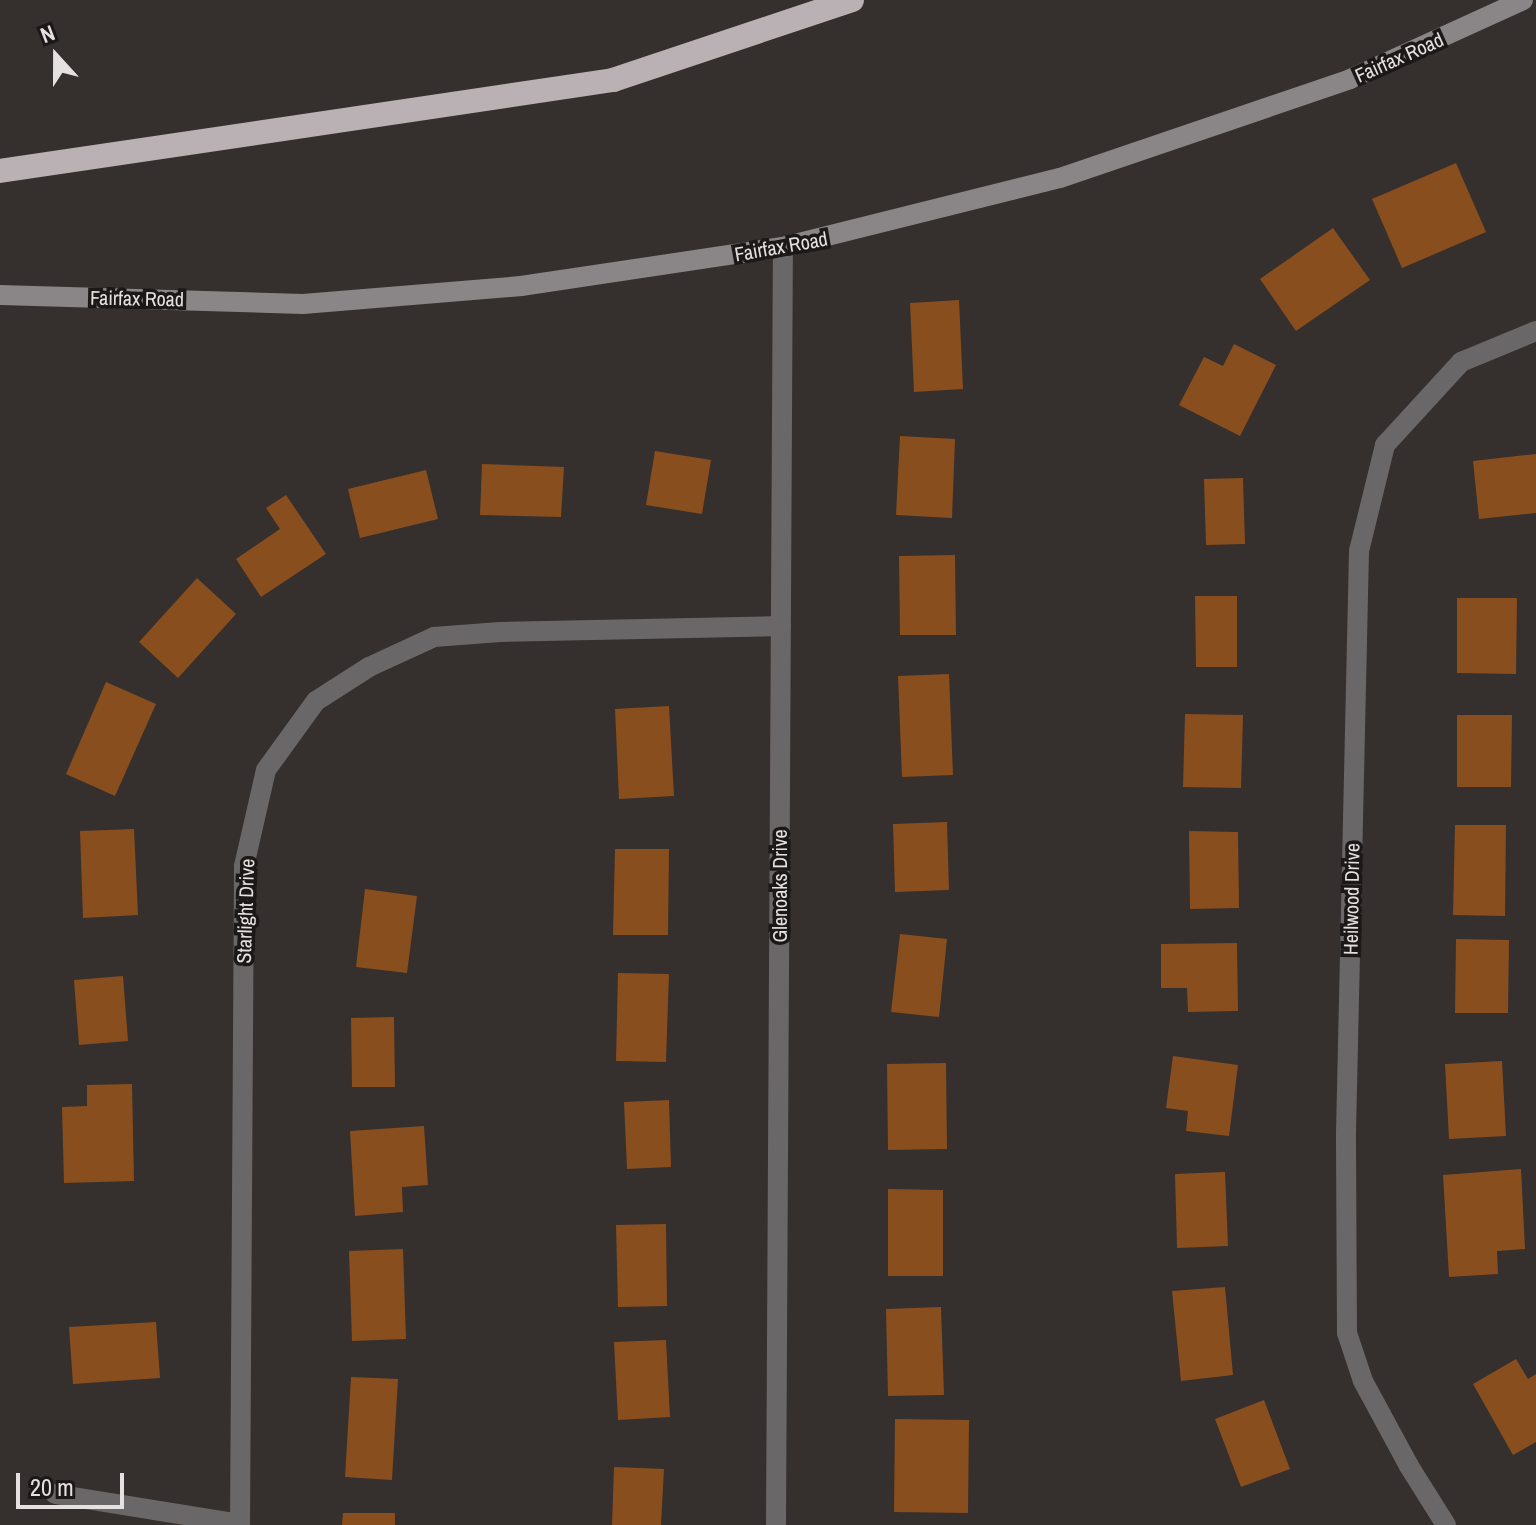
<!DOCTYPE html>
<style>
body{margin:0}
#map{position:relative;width:1536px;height:1525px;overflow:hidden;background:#352f2e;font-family:"Archivo Narrow",sans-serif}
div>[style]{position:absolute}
.building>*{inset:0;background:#894e1d}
.street>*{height:20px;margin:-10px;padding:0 10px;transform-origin:10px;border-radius:10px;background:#6a6768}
.secondary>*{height:20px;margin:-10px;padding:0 10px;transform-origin:10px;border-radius:10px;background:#8a8587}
.highway>*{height:24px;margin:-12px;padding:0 12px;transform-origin:12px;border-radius:12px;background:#b9b1b4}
span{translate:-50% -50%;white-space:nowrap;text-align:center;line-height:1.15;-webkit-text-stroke:7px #1b1817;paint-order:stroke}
.street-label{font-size:20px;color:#e6e1e1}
.north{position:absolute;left:16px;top:16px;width:80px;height:80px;-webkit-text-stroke:6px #1b1817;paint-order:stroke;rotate:339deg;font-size:22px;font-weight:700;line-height:32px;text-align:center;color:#e6e1e1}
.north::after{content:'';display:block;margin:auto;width:28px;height:36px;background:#e6e1e1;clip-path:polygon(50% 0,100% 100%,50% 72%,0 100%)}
.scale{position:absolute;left:16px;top:1473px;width:108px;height:36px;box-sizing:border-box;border:4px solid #e6e1e1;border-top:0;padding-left:10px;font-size:24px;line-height:28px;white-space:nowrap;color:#e6e1e1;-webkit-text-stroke:6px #1b1817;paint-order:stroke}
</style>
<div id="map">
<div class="building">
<div style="clip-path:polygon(1456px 163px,1486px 232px,1402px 268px,1372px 199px)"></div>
<div style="clip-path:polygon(1333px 228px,1370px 280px,1296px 331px,1260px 279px)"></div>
<div style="clip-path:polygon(959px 300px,963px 389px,914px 392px,910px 303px)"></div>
<div style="clip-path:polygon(1234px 344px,1276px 365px,1240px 436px,1179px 405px,1204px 357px,1223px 366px)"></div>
<div style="clip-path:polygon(900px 436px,955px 439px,952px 518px,896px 515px)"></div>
<div style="clip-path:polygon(655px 451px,711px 460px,702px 514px,646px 505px)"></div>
<div style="clip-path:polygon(1536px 454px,1536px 513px,1479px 519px,1473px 461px)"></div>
<div style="clip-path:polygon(482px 464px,564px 467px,561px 517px,480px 515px)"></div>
<div style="clip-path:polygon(426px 470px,438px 519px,360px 538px,348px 489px)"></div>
<div style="clip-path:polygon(1243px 478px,1245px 544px,1206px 545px,1204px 479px)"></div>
<div style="clip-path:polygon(286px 495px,326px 554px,261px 597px,236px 559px,280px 529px,266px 508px)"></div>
<div style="clip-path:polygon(955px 555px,956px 635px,900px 635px,899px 556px)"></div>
<div style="clip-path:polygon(197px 578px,236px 614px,178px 678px,139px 642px)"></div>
<div style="clip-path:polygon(1195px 596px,1237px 596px,1237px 667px,1196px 667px)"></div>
<div style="clip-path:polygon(1457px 598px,1517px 598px,1516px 674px,1457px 673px)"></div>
<div style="clip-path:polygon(949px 674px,953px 775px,902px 777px,898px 676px)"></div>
<div style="clip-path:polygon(106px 682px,156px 704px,115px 796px,66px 774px)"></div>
<div style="clip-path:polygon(669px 706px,674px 796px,619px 799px,615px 709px)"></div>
<div style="clip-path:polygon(1185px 714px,1243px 715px,1241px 788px,1183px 787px)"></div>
<div style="clip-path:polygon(1457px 715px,1512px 715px,1511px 787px,1457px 787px)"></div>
<div style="clip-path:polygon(947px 822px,949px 890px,895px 892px,893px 824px)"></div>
<div style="clip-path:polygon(1455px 825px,1506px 825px,1505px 916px,1453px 915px)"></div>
<div style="clip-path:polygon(134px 829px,138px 915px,83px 918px,80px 831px)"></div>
<div style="clip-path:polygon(1189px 831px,1238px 832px,1239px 908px,1190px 909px)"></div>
<div style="clip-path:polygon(615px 849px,669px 849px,668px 935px,613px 935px)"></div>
<div style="clip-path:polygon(365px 889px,417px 896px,407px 973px,356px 967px)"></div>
<div style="clip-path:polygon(900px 934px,947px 939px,939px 1017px,891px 1012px)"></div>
<div style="clip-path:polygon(1456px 939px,1509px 940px,1508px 1013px,1455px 1013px)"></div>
<div style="clip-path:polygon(1237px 943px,1238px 1011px,1188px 1012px,1187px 988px,1161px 988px,1161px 944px)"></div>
<div style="clip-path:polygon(618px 973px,669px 974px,666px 1062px,616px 1061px)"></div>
<div style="clip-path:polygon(123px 976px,128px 1041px,79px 1045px,74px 980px)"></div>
<div style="clip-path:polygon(394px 1017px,395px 1087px,352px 1087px,351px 1018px)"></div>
<div style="clip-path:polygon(1173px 1056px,1238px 1065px,1229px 1136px,1186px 1131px,1188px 1111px,1166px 1108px)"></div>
<div style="clip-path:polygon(1502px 1061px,1506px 1136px,1449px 1139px,1445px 1064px)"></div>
<div style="clip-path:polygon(946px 1063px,947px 1149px,888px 1150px,887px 1064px)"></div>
<div style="clip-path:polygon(132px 1084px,134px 1181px,64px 1183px,62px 1107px,87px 1106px,87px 1085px)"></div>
<div style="clip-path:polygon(669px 1100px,671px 1167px,627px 1169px,624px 1102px)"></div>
<div style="clip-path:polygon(424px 1126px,428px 1185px,402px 1187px,403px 1212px,355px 1216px,350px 1131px)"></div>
<div style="clip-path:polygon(1521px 1169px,1525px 1249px,1497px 1251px,1498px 1274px,1449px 1277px,1443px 1175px)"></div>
<div style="clip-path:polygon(1225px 1172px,1228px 1246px,1177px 1248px,1175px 1174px)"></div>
<div style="clip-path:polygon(888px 1189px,943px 1190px,943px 1276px,888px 1276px)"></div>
<div style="clip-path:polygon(666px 1224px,667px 1306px,618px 1307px,616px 1225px)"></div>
<div style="clip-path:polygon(403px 1249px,406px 1339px,352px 1341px,349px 1251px)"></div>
<div style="clip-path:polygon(1225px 1287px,1233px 1375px,1181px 1381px,1172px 1291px)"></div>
<div style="clip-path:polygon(941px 1307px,944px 1395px,888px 1396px,886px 1309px)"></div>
<div style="clip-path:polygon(156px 1322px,160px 1378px,73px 1384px,69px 1327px)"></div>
<div style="clip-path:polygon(666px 1340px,670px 1417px,618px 1420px,614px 1342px)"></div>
<div style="clip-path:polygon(1516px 1359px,1528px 1379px,1536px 1374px,1536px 1442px,1513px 1455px,1473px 1384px)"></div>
<div style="clip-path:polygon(351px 1377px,398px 1379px,392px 1480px,345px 1477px)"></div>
<div style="clip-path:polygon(1264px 1400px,1290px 1469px,1241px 1487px,1215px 1419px)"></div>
<div style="clip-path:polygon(895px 1419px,969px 1420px,968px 1513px,894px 1512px)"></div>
<div style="clip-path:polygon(614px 1467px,664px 1469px,661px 1525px,612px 1525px)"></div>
<div style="clip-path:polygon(343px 1513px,395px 1513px,395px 1525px,342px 1525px)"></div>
</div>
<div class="street">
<div style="left:55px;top:1494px;width:187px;rotate:9.2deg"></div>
<div style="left:240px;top:1525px;width:659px;rotate:-89.65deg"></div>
<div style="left:244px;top:866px;width:98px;rotate:-77.1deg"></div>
<div style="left:266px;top:770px;width:85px;rotate:-54.1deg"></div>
<div style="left:316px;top:701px;width:63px;rotate:-32.7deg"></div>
<div style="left:369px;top:667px;width:72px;rotate:-24.8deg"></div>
<div style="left:434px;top:637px;width:66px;rotate:-4.3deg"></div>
<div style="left:500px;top:632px;width:281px;rotate:-1.2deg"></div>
<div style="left:776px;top:1525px;width:1278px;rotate:-89.69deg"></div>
<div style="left:1446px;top:1525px;width:70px;rotate:-122.1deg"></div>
<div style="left:1409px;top:1466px;width:97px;rotate:-118.4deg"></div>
<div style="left:1363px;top:1381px;width:51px;rotate:-108.4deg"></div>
<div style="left:1347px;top:1333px;width:200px;rotate:-90.3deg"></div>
<div style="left:1346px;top:1133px;width:582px;rotate:-88.72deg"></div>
<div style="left:1359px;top:551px;width:109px;rotate:-76.2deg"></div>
<div style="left:1385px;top:445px;width:113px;rotate:-47.5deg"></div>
<div style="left:1461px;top:362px;width:81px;rotate:-22.5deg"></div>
</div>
<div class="secondary">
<div style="left:0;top:295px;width:303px;rotate:1.7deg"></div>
<div style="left:303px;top:304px;width:219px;rotate:-4.7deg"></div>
<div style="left:521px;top:286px;width:265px;rotate:-8.5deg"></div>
<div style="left:783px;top:247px;width:285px;rotate:-14deg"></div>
<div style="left:1060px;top:178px;width:306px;rotate:-18.8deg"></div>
<div style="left:1350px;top:79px;width:190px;rotate:-24.5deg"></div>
</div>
<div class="highway">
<div style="left:0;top:171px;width:620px;rotate:-8.44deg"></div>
<div style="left:613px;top:80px;width:252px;rotate:-18.5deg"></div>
</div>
<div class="street-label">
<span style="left:1399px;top:57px;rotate:-24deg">Fairfax Road</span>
<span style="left:781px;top:246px;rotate:-10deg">Fairfax Road</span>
<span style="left:137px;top:298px;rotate:1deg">Fairfax Road</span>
<span style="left:779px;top:886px;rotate:-90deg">Glenoaks Drive</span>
<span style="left:1351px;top:899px;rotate:-89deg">Heilwood Drive</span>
<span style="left:245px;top:911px;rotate:-88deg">Starlight Drive</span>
</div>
<div class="north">N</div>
<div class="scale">20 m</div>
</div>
